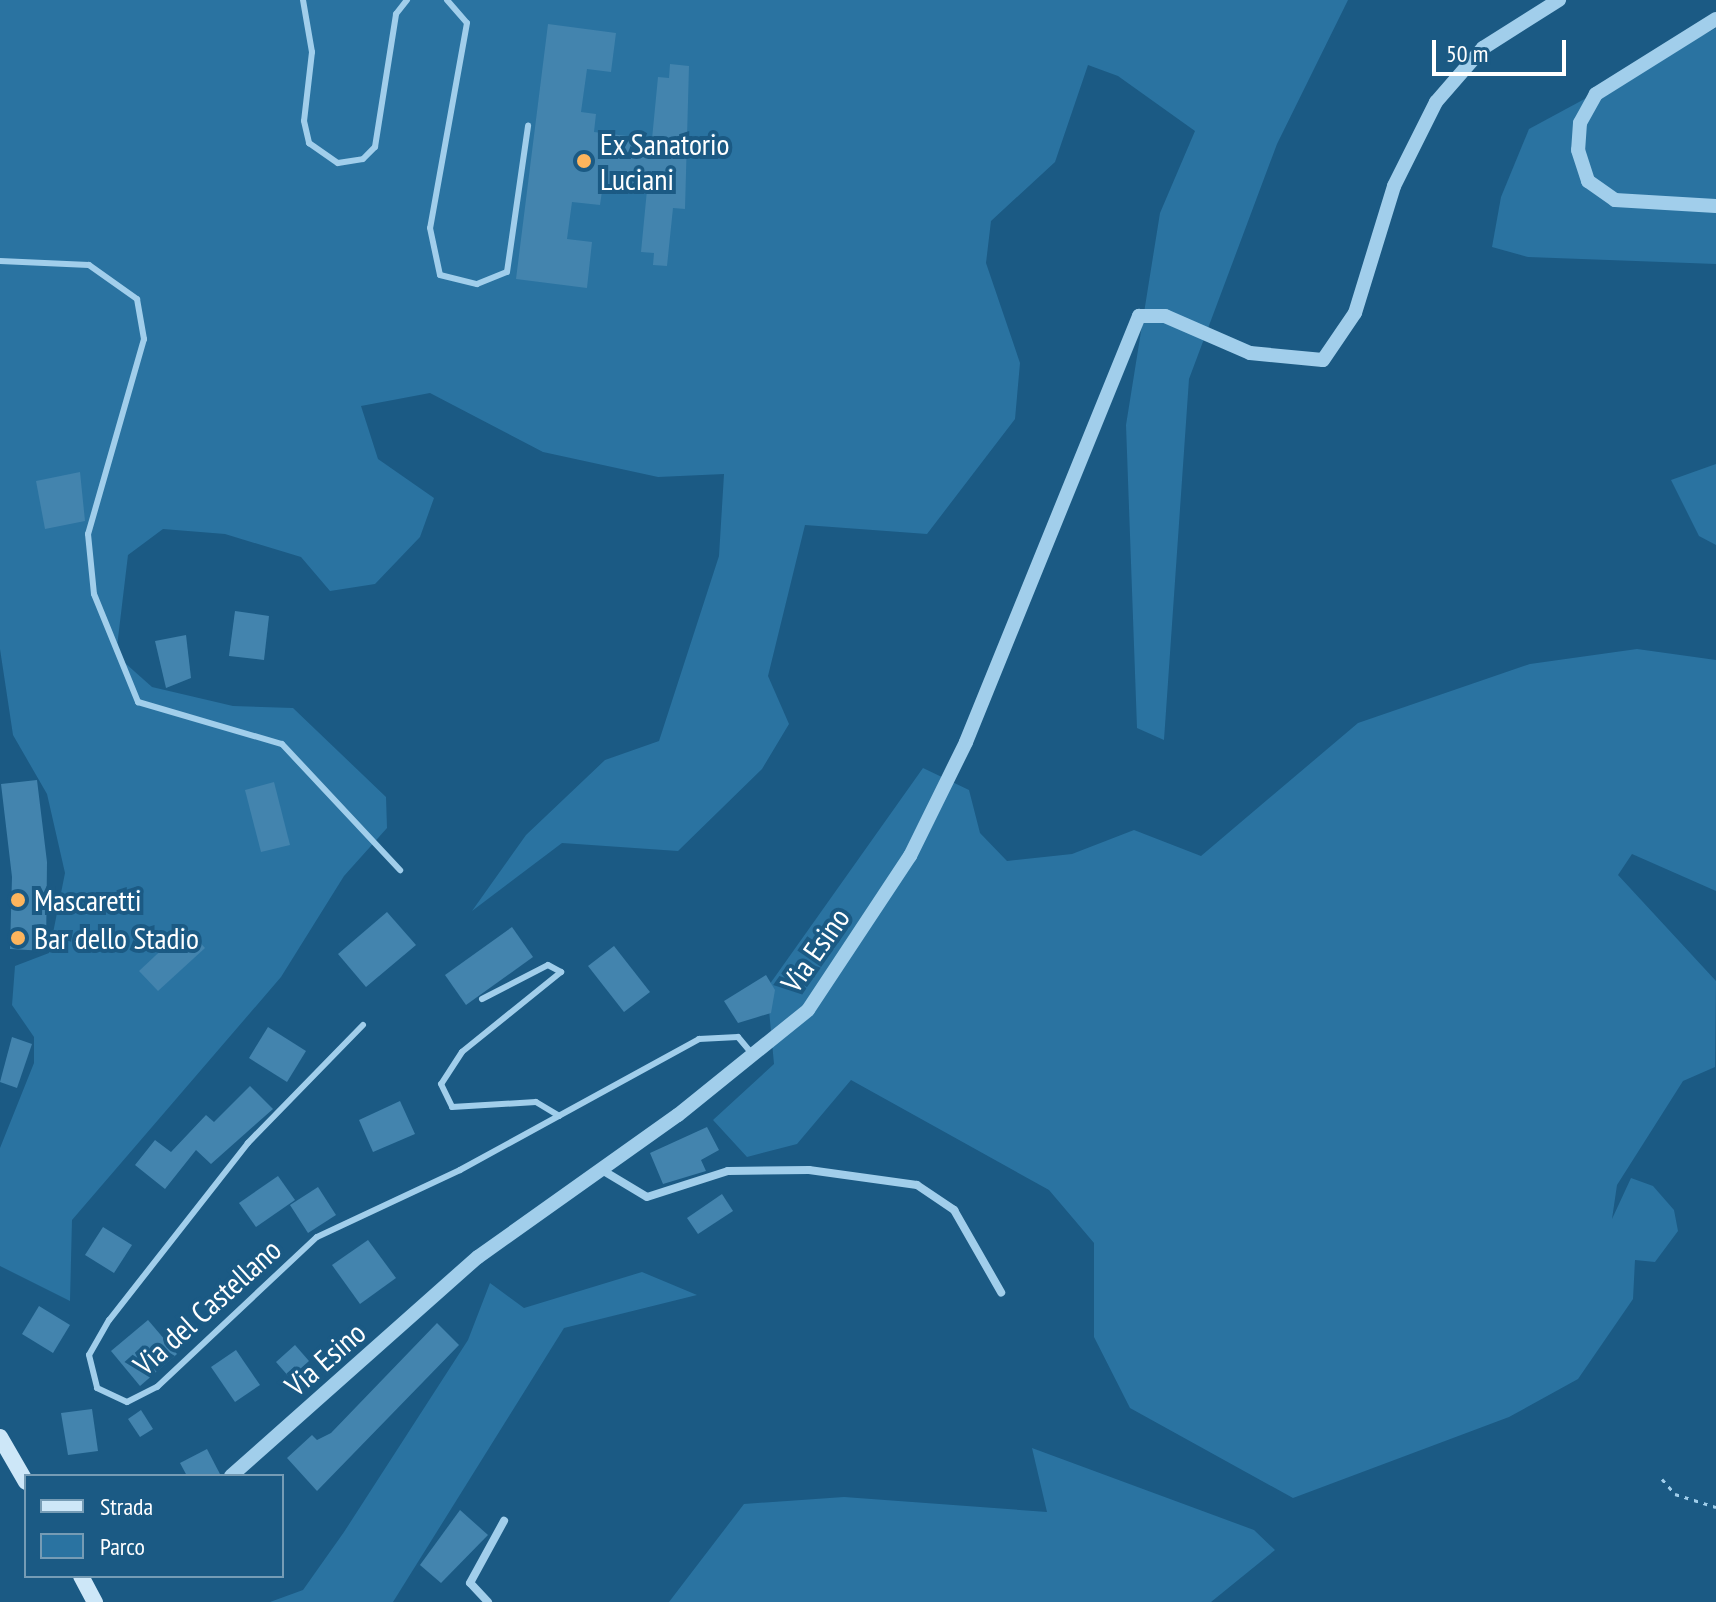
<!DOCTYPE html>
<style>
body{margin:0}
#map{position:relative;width:1716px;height:1602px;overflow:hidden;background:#1b5a84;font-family:"PT Sans Narrow",sans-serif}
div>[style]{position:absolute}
.green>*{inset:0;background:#2a73a1}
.building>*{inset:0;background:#4384ae}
.path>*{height:3px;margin-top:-1.5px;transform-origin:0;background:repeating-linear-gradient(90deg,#a1ceeb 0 4px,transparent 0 10px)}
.service>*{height:6px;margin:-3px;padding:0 3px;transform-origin:3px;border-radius:3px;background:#a1ceeb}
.minor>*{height:8px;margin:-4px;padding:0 4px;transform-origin:4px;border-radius:4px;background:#a1ceeb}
.tertiary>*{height:14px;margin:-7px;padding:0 7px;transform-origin:7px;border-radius:7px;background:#a1ceeb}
.secondary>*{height:16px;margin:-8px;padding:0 8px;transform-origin:8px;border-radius:8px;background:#cde7f8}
.dots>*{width:22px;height:22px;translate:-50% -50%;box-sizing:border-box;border:4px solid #1b5a84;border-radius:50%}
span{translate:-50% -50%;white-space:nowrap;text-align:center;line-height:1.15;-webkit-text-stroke:8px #1b5a84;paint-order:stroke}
.poi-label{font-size:30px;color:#fff}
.left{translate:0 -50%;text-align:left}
.street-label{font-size:30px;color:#fff}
.legend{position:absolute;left:24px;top:1474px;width:260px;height:104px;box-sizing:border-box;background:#1b5a84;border:2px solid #769cb5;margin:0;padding:10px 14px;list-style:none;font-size:24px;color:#fff}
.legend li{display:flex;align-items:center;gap:16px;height:40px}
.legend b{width:40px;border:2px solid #769cb5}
.scale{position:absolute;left:1432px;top:40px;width:134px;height:36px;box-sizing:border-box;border:4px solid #fff;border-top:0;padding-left:10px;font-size:24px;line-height:28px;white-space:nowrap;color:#fff;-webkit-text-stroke:6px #1b5a84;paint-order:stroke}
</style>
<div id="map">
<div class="green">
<div style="clip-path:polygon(0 0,1348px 0,1277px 144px,1189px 379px,1164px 740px,1137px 728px,1126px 425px,1160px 213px,1195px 131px,1118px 76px,1088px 65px,1055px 162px,991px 221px,986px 263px,1020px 363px,1015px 419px,927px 534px,805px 525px,768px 676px,789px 724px,762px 769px,678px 851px,562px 843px,472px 911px,526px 835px,605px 760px,659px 741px,719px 556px,724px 474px,658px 477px,543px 452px,430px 393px,361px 406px,378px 459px,434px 498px,420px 537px,375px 584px,330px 591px,301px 557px,225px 534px,163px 529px,128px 555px,116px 655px,152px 687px,233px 706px,293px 708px,386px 797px,387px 828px,344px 876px,281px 977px,72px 1220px,70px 1301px,0 1266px,0 1148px,34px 1063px,34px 1037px,12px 1005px,15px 966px,49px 953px,65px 873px,47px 794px,13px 735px,0 649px)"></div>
<div style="clip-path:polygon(1716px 28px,1716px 264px,1528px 257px,1492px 247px,1501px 197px,1529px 129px)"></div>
<div style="clip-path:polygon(1716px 464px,1716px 545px,1699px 536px,1671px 480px)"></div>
<div style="clip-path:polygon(1637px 649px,1716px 660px,1716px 891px,1632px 854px,1618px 875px,1716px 981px,1715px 1067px,1683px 1081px,1617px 1185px,1612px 1219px,1631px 1178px,1653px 1186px,1674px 1210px,1678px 1231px,1655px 1262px,1635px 1260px,1633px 1299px,1578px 1379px,1509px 1417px,1293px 1498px,1130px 1408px,1094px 1337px,1094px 1243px,1049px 1190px,851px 1080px,797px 1144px,747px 1157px,713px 1120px,774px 1064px,767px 988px,923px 768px,969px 790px,980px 833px,1007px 861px,1072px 854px,1134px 830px,1201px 856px,1358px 723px,1530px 664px)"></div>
<div style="clip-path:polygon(642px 1272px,697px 1295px,564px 1328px,393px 1602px,270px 1602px,303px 1590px,344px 1532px,468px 1340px,490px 1283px,524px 1308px)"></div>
<div style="clip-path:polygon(1032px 1448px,1254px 1530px,1275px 1550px,1211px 1602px,669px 1602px,744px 1504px,844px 1497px,1047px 1512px)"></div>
</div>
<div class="building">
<div style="clip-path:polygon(548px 24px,616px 33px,611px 72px,587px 69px,581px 112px,596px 114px,594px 132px,652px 139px,658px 77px,669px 78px,670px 64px,689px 66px,685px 209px,673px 208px,667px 266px,653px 265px,654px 253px,641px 252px,647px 190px,603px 184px,600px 205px,572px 202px,567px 239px,592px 242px,587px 288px,516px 279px)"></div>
<div style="clip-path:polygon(80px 472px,85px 521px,45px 529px,36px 481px)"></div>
<div style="clip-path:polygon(235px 611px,269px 616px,264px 660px,229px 656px)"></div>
<div style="clip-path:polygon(186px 635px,191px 678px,166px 688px,155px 641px)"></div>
<div style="clip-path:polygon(37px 780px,47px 862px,46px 951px,10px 949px,12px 877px,1px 784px)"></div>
<div style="clip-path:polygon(274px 782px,290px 845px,261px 852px,245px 790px)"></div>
<div style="clip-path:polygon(387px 912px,416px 945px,366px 987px,338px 954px)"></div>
<div style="clip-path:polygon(186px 927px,205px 948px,158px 991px,139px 971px)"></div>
<div style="clip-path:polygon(512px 927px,533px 957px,466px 1005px,445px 975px)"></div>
<div style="clip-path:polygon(614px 946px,650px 992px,624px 1012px,588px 966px)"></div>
<div style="clip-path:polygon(766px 975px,775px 990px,771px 1013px,738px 1023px,724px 1001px)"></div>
<div style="clip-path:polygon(268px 1027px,306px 1051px,287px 1082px,249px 1058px)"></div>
<div style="clip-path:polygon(12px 1037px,32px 1044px,17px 1088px,0 1082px)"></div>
<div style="clip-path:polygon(250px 1086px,273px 1109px,211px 1164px,196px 1150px,165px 1189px,135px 1165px,155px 1140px,171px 1152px,206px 1115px,214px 1122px)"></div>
<div style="clip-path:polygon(400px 1101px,415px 1134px,373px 1152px,359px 1120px)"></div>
<div style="clip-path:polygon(707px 1127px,719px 1150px,701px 1160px,706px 1171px,663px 1184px,650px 1153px)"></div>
<div style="clip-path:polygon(278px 1176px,295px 1200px,256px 1227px,239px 1203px)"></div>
<div style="clip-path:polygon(318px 1187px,336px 1215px,308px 1233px,290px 1205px)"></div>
<div style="clip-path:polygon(722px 1194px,733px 1211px,698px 1234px,687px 1218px)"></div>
<div style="clip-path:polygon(103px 1227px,132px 1245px,114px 1273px,85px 1255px)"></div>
<div style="clip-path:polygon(368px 1240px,396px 1278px,360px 1304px,332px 1265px)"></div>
<div style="clip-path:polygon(39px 1306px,70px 1325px,53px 1353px,22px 1334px)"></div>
<div style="clip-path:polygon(148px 1320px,177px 1354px,140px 1386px,111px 1351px)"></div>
<div style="clip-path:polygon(437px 1323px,459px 1345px,317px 1491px,287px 1458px,312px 1435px,317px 1440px,331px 1433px)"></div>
<div style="clip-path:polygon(295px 1345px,309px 1361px,290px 1378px,276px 1362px)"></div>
<div style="clip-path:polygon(236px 1350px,260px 1385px,235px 1402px,211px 1367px)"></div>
<div style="clip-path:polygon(92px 1409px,98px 1451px,68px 1455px,61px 1413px)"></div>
<div style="clip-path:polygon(141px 1410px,153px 1429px,140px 1437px,128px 1419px)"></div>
<div style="clip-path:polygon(207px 1449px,221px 1476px,187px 1476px,180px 1463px)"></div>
<div style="clip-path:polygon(460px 1510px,488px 1535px,441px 1583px,420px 1565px)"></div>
</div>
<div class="path">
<div style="left:1662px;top:1479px;width:20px;rotate:49deg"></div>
<div style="left:1675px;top:1494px;width:43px;rotate:17.6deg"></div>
</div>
<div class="service">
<div style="left:303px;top:0;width:53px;rotate:80.2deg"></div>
<div style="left:312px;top:52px;width:69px;rotate:96.6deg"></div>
<div style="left:304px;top:121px;width:23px;rotate:77deg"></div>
<div style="left:309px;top:143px;width:35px;rotate:35deg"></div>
<div style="left:338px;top:163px;width:25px;rotate:-9deg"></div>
<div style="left:363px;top:159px;width:17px;rotate:-45deg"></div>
<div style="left:375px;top:147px;width:135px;rotate:-81deg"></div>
<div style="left:396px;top:14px;width:18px;rotate:-52deg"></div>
<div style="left:447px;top:0;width:30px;rotate:49deg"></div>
<div style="left:467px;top:23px;width:208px;rotate:100.2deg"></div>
<div style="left:430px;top:228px;width:48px;rotate:78deg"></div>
<div style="left:440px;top:275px;width:38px;rotate:14deg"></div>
<div style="left:477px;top:284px;width:32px;rotate:-22deg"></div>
<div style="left:507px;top:272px;width:148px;rotate:-81.8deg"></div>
<div style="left:0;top:261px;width:89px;rotate:2.6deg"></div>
<div style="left:89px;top:265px;width:59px;rotate:35.3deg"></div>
<div style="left:137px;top:299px;width:41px;rotate:80.1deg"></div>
<div style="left:144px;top:339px;width:203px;rotate:106deg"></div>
<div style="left:88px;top:534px;width:60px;rotate:84.3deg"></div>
<div style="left:94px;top:594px;width:117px;rotate:67.8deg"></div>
<div style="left:138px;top:702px;width:150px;rotate:16.3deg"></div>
<div style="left:282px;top:744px;width:173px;rotate:46.9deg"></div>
<div style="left:482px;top:999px;width:74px;rotate:-27.3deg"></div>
<div style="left:548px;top:965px;width:15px;rotate:28deg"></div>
<div style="left:561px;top:972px;width:127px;rotate:141.1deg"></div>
<div style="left:462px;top:1052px;width:38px;rotate:123deg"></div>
<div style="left:441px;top:1084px;width:25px;rotate:64deg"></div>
<div style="left:452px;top:1107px;width:84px;rotate:-3.4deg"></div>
<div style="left:536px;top:1102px;width:27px;rotate:31deg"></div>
<div style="left:363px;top:1025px;width:165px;rotate:134.3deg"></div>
<div style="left:248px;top:1143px;width:225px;rotate:128.1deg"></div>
<div style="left:109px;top:1320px;width:40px;rotate:119.7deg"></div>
<div style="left:89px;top:1355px;width:34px;rotate:76deg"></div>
<div style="left:97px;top:1388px;width:33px;rotate:25deg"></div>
<div style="left:127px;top:1402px;width:34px;rotate:-27deg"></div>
<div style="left:157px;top:1387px;width:219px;rotate:-43.2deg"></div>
<div style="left:317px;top:1237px;width:158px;rotate:-25.1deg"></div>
<div style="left:460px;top:1170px;width:273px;rotate:-28.7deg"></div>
<div style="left:699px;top:1039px;width:39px;rotate:-3deg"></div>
<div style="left:738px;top:1037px;width:23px;rotate:50deg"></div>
</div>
<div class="minor">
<div style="left:602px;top:1170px;width:52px;rotate:31deg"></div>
<div style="left:647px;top:1197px;width:85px;rotate:-17.8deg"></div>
<div style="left:728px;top:1171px;width:81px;rotate:-0.7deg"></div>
<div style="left:809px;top:1170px;width:109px;rotate:7.9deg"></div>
<div style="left:917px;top:1185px;width:45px;rotate:34deg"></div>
<div style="left:954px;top:1210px;width:95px;rotate:60.2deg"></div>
<div style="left:488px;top:1602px;width:26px;rotate:-133deg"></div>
<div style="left:470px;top:1583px;width:71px;rotate:-61.3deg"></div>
</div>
<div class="tertiary">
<div style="left:1716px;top:19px;width:142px;rotate:148deg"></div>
<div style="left:1596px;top:94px;width:33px;rotate:119deg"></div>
<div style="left:1580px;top:123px;width:27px;rotate:94deg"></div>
<div style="left:1578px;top:150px;width:33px;rotate:72deg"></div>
<div style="left:1588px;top:181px;width:33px;rotate:35deg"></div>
<div style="left:1615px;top:200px;width:101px;rotate:3.4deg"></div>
<div style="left:231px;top:1476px;width:330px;rotate:-41.6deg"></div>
<div style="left:478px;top:1257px;width:245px;rotate:-35.4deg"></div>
<div style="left:678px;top:1115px;width:167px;rotate:-38.9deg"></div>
<div style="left:808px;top:1010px;width:185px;rotate:-56.5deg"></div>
<div style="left:910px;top:856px;width:127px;rotate:-63.8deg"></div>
<div style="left:966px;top:742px;width:460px;rotate:-67.9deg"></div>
<div style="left:1139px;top:316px;width:26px"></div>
<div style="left:1165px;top:316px;width:93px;rotate:23.5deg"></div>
<div style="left:1250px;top:353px;width:73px;rotate:5.5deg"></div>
<div style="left:1323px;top:360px;width:57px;rotate:-55.8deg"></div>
<div style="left:1355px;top:313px;width:133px;rotate:-72.9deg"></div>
<div style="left:1394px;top:186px;width:94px;rotate:-63.4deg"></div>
<div style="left:1436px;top:102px;width:72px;rotate:-49deg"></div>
<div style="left:1483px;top:48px;width:90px;rotate:-32.3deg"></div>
</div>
<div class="secondary">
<div style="left:0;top:1437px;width:52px;rotate:60deg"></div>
<div style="left:81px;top:1576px;width:30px;rotate:62deg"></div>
</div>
<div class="dots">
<div style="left:584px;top:161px;background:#fdb55d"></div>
<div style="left:18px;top:900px;background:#fdb55d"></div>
<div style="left:18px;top:938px;background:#fdb55d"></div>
</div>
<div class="poi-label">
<span class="left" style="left:600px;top:161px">Ex Sanatorio<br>Luciani</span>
<span class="left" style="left:34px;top:900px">Mascaretti</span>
<span class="left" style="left:34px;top:938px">Bar dello Stadio</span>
</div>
<div class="street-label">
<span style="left:815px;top:950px;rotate:-55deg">Via Esino</span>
<span style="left:207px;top:1307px;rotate:-42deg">Via del Castellano</span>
<span style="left:325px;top:1359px;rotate:-41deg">Via Esino</span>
</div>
<ul class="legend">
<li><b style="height:10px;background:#cde7f8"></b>Strada</li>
<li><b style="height:22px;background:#2a73a1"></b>Parco</li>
</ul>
<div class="scale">50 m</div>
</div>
